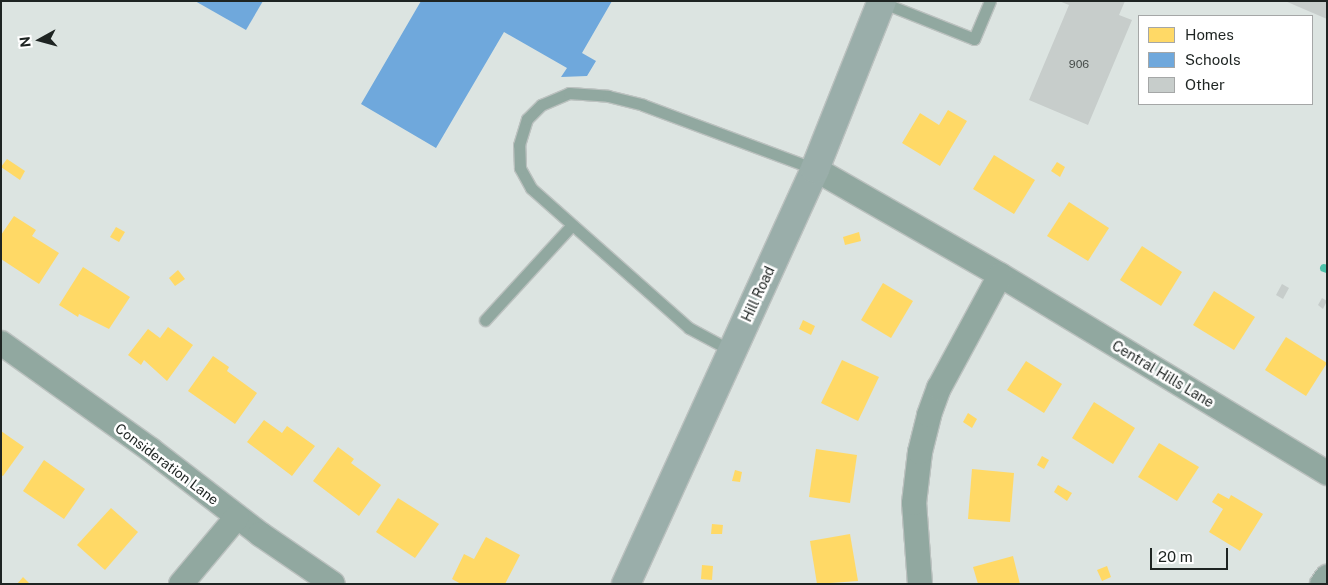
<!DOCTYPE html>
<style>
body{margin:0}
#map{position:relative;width:1328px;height:585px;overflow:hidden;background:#dce4e1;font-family:"Public Sans",sans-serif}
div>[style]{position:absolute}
.homes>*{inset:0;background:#ffd966}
.schools>*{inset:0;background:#6fa8dc}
.stream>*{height:8px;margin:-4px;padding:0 4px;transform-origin:4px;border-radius:4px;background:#4dc2aa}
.building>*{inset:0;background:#c7cdcb}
.roads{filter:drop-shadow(1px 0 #bbc1bf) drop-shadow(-1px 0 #bbc1bf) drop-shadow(0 1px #bbc1bf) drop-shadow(0 -1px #bbc1bf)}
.lane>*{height:11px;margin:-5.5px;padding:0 5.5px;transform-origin:5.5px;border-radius:5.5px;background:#91a8a0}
.street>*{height:24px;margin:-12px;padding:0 12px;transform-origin:12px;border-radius:12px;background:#91a8a0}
.secondary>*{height:28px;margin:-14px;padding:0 14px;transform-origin:14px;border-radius:14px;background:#9aaeaa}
span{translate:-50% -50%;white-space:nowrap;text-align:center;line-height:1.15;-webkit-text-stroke:5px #fff;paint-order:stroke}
.number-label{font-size:11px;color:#494f4d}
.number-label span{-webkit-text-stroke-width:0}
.street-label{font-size:14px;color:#1e2422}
.frame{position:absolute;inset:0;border:2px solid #1e2422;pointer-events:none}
.legend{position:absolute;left:1138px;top:15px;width:175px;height:90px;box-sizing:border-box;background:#fff;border:1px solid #a5a7a7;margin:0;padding:6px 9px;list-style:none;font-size:15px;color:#1e2422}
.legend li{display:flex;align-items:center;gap:10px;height:25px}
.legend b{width:25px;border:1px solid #a5a7a7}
.north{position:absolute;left:15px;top:15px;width:50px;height:50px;-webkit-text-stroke:4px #fff;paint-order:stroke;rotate:263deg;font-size:14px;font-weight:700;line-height:20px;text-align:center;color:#1e2422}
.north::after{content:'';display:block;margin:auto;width:18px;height:22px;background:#1e2422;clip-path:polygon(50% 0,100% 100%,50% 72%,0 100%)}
.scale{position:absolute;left:1150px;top:548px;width:78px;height:22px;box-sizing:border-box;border:2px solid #1e2422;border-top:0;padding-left:6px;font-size:15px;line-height:18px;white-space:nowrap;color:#1e2422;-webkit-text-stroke:4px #fff;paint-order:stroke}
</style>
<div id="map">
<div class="homes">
<div style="clip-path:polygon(948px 110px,967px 121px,940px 166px,902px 143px,920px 113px,939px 125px)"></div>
<div style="clip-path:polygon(994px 155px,1035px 180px,1014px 214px,973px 189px)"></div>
<div style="clip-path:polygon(7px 159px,25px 171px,20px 180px,1px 167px)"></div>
<div style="clip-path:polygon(1057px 162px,1065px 167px,1060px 177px,1051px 171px)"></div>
<div style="clip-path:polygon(1069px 202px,1109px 228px,1088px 261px,1047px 236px)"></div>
<div style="clip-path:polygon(14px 216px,36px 230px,32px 236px,59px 253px,39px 284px,1px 259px,1px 235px)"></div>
<div style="clip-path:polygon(116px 227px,125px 232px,119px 242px,110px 237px)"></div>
<div style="clip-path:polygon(859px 232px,861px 241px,845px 245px,843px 237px)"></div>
<div style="clip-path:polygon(1142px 246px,1182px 272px,1161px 306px,1120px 280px)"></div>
<div style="clip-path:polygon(83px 267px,130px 297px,109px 329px,79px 314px,78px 317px,59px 305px)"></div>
<div style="clip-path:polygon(178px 270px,185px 279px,175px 286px,169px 278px)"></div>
<div style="clip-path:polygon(883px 283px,913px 301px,891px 338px,861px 320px)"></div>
<div style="clip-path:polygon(1214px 291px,1255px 317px,1234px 350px,1193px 325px)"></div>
<div style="clip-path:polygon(803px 320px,815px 326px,811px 335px,799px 329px)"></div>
<div style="clip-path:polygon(168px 327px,193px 345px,167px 381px,144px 360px,141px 365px,128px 355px,148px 329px,160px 338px)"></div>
<div style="clip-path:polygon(1286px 337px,1327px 363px,1306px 396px,1265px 370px)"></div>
<div style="clip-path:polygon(213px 356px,229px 367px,227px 371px,257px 393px,235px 424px,188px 391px)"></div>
<div style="clip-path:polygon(842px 360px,879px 377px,858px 421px,821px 403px)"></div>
<div style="clip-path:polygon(1026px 361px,1062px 384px,1044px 413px,1007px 390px)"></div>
<div style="clip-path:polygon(1094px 402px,1135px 428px,1113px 464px,1072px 438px)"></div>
<div style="clip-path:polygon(968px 413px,977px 419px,972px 428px,963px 422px)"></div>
<div style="clip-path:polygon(264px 420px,282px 433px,287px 426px,315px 446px,292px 476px,247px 442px)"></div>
<div style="clip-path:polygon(1px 431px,24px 447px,3px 476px,1px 475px)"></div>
<div style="clip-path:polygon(1159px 443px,1199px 467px,1177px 501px,1138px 477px)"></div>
<div style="clip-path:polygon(338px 447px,354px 459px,351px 463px,381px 485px,359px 516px,313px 481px)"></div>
<div style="clip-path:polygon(816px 449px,857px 455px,850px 503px,809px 497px)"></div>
<div style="clip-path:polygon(1042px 456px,1049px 460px,1044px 469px,1037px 465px)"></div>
<div style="clip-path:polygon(44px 460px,85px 489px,64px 519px,23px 491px)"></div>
<div style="clip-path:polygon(972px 469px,1014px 473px,1010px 522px,968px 519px)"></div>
<div style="clip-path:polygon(735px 470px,742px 472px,740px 482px,732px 481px)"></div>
<div style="clip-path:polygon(1058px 485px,1072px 493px,1067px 501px,1054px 492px)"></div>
<div style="clip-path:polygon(1218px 493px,1229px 499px,1231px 495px,1263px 514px,1240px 551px,1209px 532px,1223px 509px,1212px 502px)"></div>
<div style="clip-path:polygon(398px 498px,439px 524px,415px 558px,376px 532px)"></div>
<div style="clip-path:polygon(111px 508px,138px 532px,105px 570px,77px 545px)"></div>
<div style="clip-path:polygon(712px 524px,723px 525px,722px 534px,711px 534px)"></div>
<div style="clip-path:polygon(850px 534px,858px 581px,817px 584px,810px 541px)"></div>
<div style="clip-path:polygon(486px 537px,520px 555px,505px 584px,461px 584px,452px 579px,464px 554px,474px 559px)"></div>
<div style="clip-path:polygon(1013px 556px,1020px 584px,978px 584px,973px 567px)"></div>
<div style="clip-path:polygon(702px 565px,713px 566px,712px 580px,701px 579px)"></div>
<div style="clip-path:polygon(1107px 566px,1111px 577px,1102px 581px,1097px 570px)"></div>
<div style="clip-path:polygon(23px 577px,30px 584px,17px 584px)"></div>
</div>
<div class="schools">
<div style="clip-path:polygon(195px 1px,263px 1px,246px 30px)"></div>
<div style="clip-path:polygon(421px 1px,612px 1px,582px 53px,596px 61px,587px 76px,561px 77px,567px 68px,504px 32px,436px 148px,361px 104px)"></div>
</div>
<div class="stream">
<div style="left:1324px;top:268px;width:3px;rotate:18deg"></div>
</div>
<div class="building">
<div style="clip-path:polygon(1059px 1px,1125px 1px,1119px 15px,1132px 20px,1088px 125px,1029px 100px,1069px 5px)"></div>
<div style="clip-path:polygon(1285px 1px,1327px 1px,1327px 19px)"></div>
<div style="clip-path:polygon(1282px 284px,1289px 288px,1283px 299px,1276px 295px)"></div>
<div style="clip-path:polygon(1322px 298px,1327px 301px,1323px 309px,1318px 305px)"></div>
</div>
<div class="roads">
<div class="lane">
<div style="left:881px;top:2px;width:100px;rotate:21.7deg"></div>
<div style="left:974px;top:39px;width:41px;rotate:-67.2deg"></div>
<div style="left:485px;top:320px;width:127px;rotate:-47.5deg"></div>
<div style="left:732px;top:351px;width:49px;rotate:-151.9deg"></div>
<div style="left:689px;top:328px;width:211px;rotate:-138.5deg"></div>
<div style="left:531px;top:188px;width:23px;rotate:-119deg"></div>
<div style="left:520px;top:168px;width:23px;rotate:-92deg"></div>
<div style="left:519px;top:145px;width:27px;rotate:-73deg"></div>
<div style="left:527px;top:119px;width:20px;rotate:-45deg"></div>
<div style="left:541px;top:105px;width:30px;rotate:-23deg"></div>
<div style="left:569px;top:93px;width:39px;rotate:4deg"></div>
<div style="left:608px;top:96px;width:36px;rotate:14deg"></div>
<div style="left:643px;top:105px;width:184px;rotate:20.4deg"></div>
</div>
<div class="street">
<div style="left:815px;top:169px;width:213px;rotate:29.8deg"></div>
<div style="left:1000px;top:275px;width:382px;rotate:31.2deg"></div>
<div style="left:1px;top:343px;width:184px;rotate:35.5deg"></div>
<div style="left:151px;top:450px;width:138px;rotate:37.6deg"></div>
<div style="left:260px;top:534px;width:88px;rotate:34.4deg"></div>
<div style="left:181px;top:584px;width:87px;rotate:-50.1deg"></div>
<div style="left:920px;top:584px;width:81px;rotate:-94.2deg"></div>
<div style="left:914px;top:503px;width:51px;rotate:-83.3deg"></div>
<div style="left:920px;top:452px;width:38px;rotate:-76deg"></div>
<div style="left:929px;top:415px;width:29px;rotate:-70deg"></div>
<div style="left:939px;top:388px;width:128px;rotate:-61.6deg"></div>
<div style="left:1322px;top:584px;width:9px;rotate:-54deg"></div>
</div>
<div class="secondary">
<div style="left:626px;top:584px;width:456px;rotate:-65.5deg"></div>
<div style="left:815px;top:169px;width:181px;rotate:-68.3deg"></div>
</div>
</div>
<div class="number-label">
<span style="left:1079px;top:64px">906</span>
</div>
<div class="street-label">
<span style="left:758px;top:294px;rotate:-65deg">Hill Road</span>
<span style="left:1163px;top:374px;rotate:31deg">Central Hills Lane</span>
<span style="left:167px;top:464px;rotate:37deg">Consideration Lane</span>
</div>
<div class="frame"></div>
<ul class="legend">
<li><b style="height:14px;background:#ffd966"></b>Homes</li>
<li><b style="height:14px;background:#6fa8dc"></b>Schools</li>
<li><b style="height:14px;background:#c7cdcb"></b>Other</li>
</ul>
<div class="north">N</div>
<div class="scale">20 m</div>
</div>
